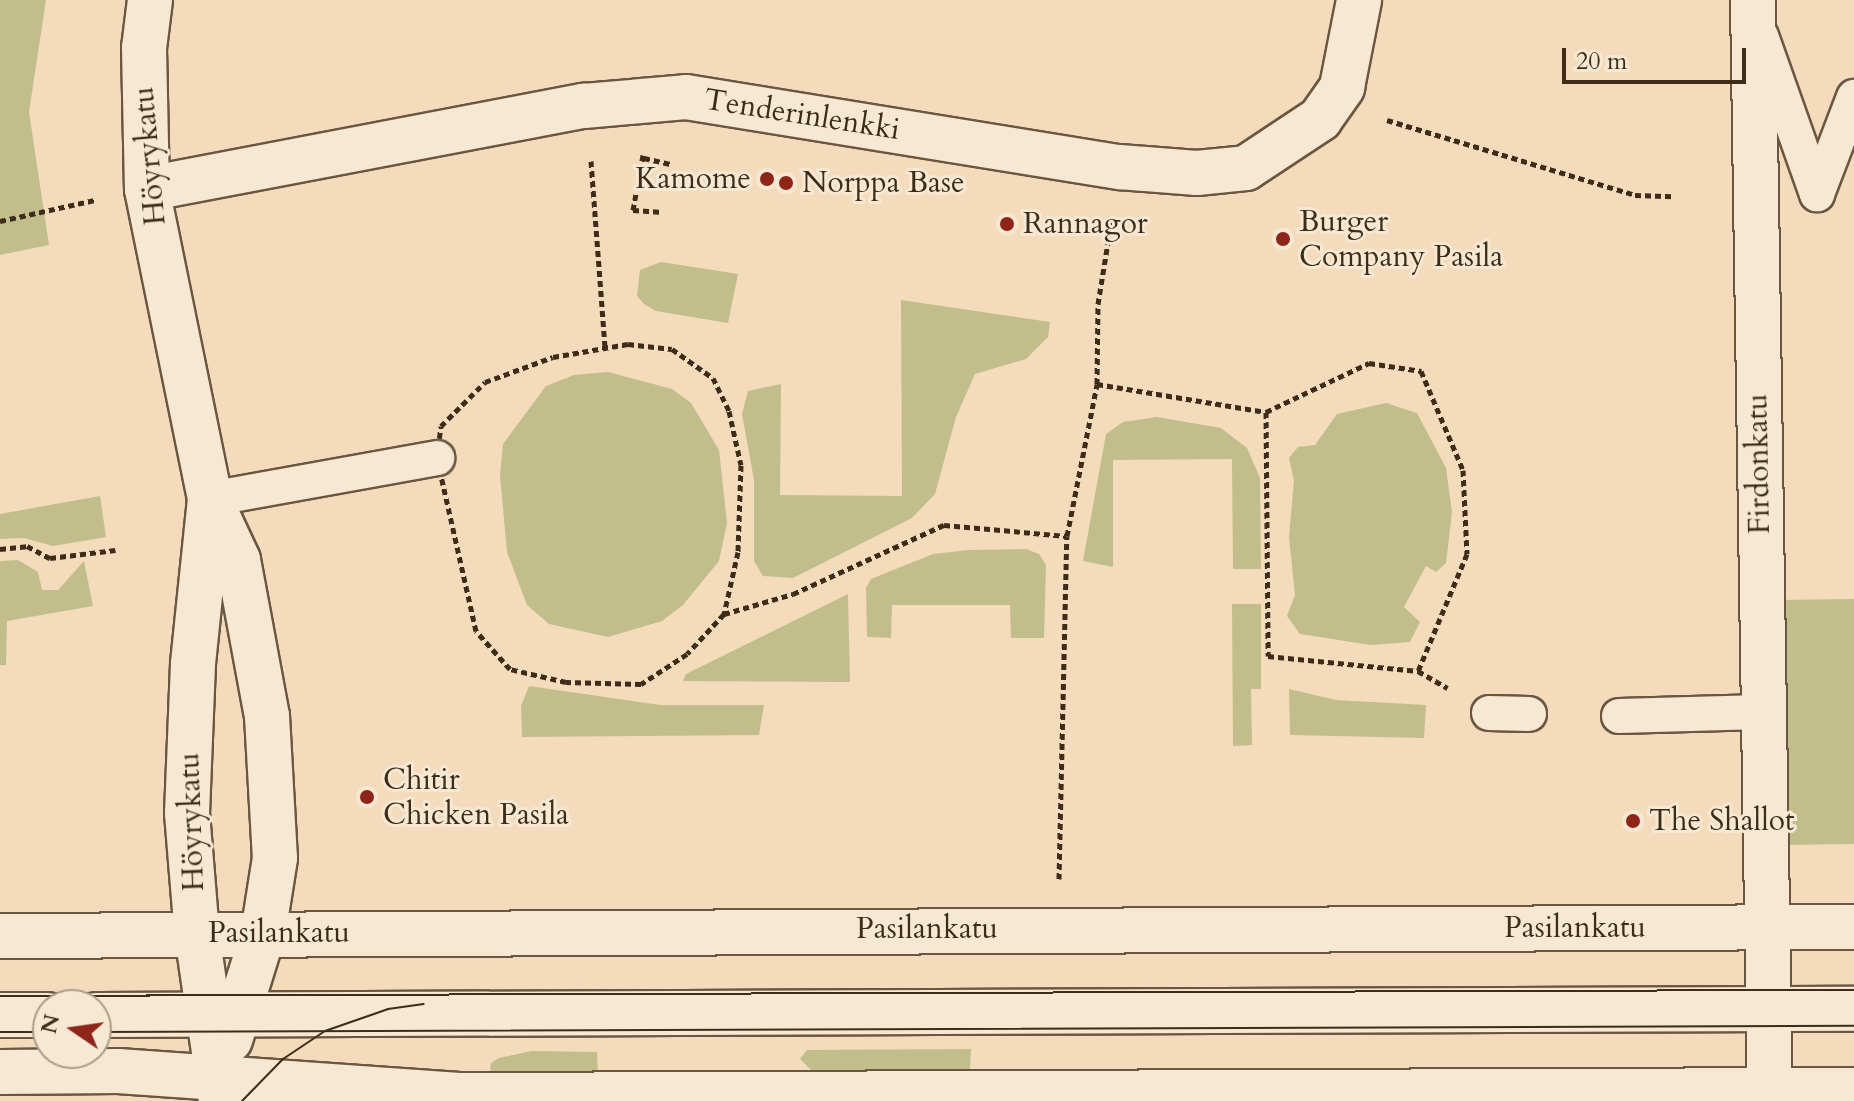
<!DOCTYPE html>
<meta charset="utf-8">
<style>
body{margin:0}
#map{position:relative;width:1854px;height:1101px;overflow:hidden;background:#f3dbbc;font-family:Cardo,serif}
div>[style]{position:absolute}
.green>*{inset:0;background:#c1be8c}
.path>*{height:5px;margin-top:-2.5px;transform-origin:0;background:repeating-linear-gradient(90deg,#3e2b18 0 6px,transparent 0 10px)}
.roads{filter:drop-shadow(2px 0 #6b5741) drop-shadow(-2px 0 #6b5741) drop-shadow(0 2px #6b5741) drop-shadow(0 -2px #6b5741)}
.lane>*{height:34px;margin:-17px;padding:0 17px;transform-origin:17px;border-radius:17px;background:#f7e8d3}
.street>*{height:44px;margin:-22px;padding:0 22px;transform-origin:22px;border-radius:22px;background:#f7e8d3}
.secondary>*{height:44px;margin:-22px;padding:0 22px;transform-origin:22px;border-radius:22px;background:#f7e8d3}
.tram>*{height:2px;margin:-1px;padding:0 1px;transform-origin:1px;border-radius:1px;background:#3e2b18}
.dots>*{width:22px;height:22px;translate:-50% -50%;box-sizing:border-box;border:4px solid #f7e8d3;border-radius:50%}
span{translate:-50% -50%;white-space:nowrap;text-align:center;line-height:1.15;-webkit-text-stroke:6px #f7e8d3;paint-order:stroke}
.street-label{font-size:30px;color:#3e2b18}
.poi-label{font-size:30px;color:#3e2b18}
.right{translate:-100% -50%;text-align:right}
.left{translate:0 -50%;text-align:left}
.north{position:absolute;left:32px;top:989px;width:80px;height:80px;box-sizing:border-box;background:#f7e8d3;border:2px solid #ad9c88;border-radius:50%;rotate:283deg;font-size:22px;font-weight:700;line-height:32px;text-align:center;color:#3e2b18}
.north::after{content:'';display:block;margin:auto;width:28px;height:36px;background:#8f2418;clip-path:polygon(50% 0,100% 100%,50% 72%,0 100%)}
.scale{position:absolute;left:1562px;top:48px;width:184px;height:36px;box-sizing:border-box;border:4px solid #3e2b18;border-top:0;padding-left:10px;font-size:24px;line-height:28px;white-space:nowrap;color:#3e2b18;-webkit-text-stroke:6px #f7e8d3;paint-order:stroke}
</style>
<div id="map">
<div class="green">
<div style="clip-path:polygon(0 0,46px 0,29px 112px,49px 245px,0 255px)"></div>
<div style="clip-path:polygon(661px 262px,738px 274px,728px 323px,656px 311px,644px 304px,637px 296px,640px 270px)"></div>
<div style="clip-path:polygon(901px 300px,1050px 322px,1048px 337px,1026px 359px,975px 374px,956px 417px,935px 494px,912px 518px,793px 578px,763px 576px,754px 561px,754px 480px,742px 414px,748px 391px,781px 384px,780px 495px,902px 496px)"></div>
<div style="clip-path:polygon(608px 372px,672px 389px,691px 403px,719px 450px,727px 523px,719px 561px,683px 605px,662px 621px,608px 637px,549px 624px,527px 605px,507px 552px,500px 475px,503px 444px,546px 386px,574px 375px)"></div>
<div style="clip-path:polygon(1386px 403px,1417px 413px,1446px 468px,1452px 512px,1446px 563px,1436px 572px,1426px 566px,1404px 607px,1420px 622px,1410px 642px,1371px 645px,1300px 634px,1287px 616px,1295px 595px,1289px 537px,1294px 481px,1289px 458px,1298px 447px,1315px 445px,1337px 414px)"></div>
<div style="clip-path:polygon(1157px 417px,1221px 428px,1247px 448px,1260px 478px,1261px 569px,1233px 569px,1232px 459px,1113px 460px,1113px 567px,1083px 561px,1106px 434px,1123px 422px)"></div>
<div style="clip-path:polygon(100px 496px,106px 537px,53px 546px,24px 538px,0 539px,0 514px)"></div>
<div style="clip-path:polygon(969px 550px,1026px 549px,1039px 554px,1046px 565px,1044px 638px,1011px 638px,1010px 605px,892px 605px,891px 638px,867px 637px,866px 588px,871px 579px,933px 554px)"></div>
<div style="clip-path:polygon(18px 560px,38px 572px,42px 590px,58px 590px,84px 561px,93px 606px,7px 621px,6px 665px,0 665px,0 561px)"></div>
<div style="clip-path:polygon(848px 594px,850px 682px,683px 681px,686px 674px)"></div>
<div style="clip-path:polygon(1854px 599px,1854px 844px,1774px 845px,1771px 600px)"></div>
<div style="clip-path:polygon(1232px 604px,1261px 604px,1261px 689px,1251px 689px,1252px 745px,1233px 746px)"></div>
<div style="clip-path:polygon(529px 686px,660px 705px,764px 705px,759px 735px,522px 737px,521px 706px)"></div>
<div style="clip-path:polygon(1289px 689px,1336px 700px,1426px 705px,1424px 738px,1290px 735px)"></div>
<div style="clip-path:polygon(971px 1049px,970px 1071px,811px 1070px,800px 1059px,807px 1050px)"></div>
<div style="clip-path:polygon(532px 1051px,597px 1052px,598px 1073px,490px 1072px,491px 1063px,499px 1058px)"></div>
</div>
<div class="path">
<div style="left:1387px;top:120px;width:259px;rotate:16.8deg"></div>
<div style="left:1635px;top:195px;width:38px;rotate:2deg"></div>
<div style="left:643px;top:155px;width:56px;rotate:100.3deg"></div>
<div style="left:633px;top:210px;width:30px;rotate:4deg"></div>
<div style="left:644px;top:158px;width:28px;rotate:13deg"></div>
<div style="left:591px;top:161px;width:188px;rotate:85.7deg"></div>
<div style="left:0;top:221px;width:97px;rotate:-12.5deg"></div>
<div style="left:628px;top:344px;width:44px;rotate:6.5deg"></div>
<div style="left:672px;top:349px;width:50px;rotate:35.3deg"></div>
<div style="left:713px;top:378px;width:37px;rotate:64deg"></div>
<div style="left:729px;top:411px;width:55px;rotate:77.5deg"></div>
<div style="left:741px;top:465px;width:87px;rotate:92deg"></div>
<div style="left:738px;top:552px;width:64px;rotate:102.7deg"></div>
<div style="left:724px;top:614px;width:54px;rotate:132.8deg"></div>
<div style="left:687px;top:654px;width:55px;rotate:146.9deg"></div>
<div style="left:641px;top:684px;width:75px;rotate:-178.5deg"></div>
<div style="left:566px;top:682px;width:57px;rotate:-166.9deg"></div>
<div style="left:510px;top:669px;width:51px;rotate:-131.8deg"></div>
<div style="left:476px;top:631px;width:177px;rotate:-102.7deg"></div>
<div style="left:437px;top:458px;width:32px;rotate:-83deg"></div>
<div style="left:441px;top:426px;width:62px;rotate:-45deg"></div>
<div style="left:485px;top:382px;width:72px;rotate:-20.2deg"></div>
<div style="left:553px;top:357px;width:76px;rotate:-9.8deg"></div>
<div style="left:1097px;top:384px;width:171px;rotate:9.4deg"></div>
<div style="left:1266px;top:412px;width:244px;rotate:89.5deg"></div>
<div style="left:1268px;top:656px;width:151px;rotate:5.7deg"></div>
<div style="left:1418px;top:671px;width:34px;rotate:30deg"></div>
<div style="left:1266px;top:412px;width:114px;rotate:-25.4deg"></div>
<div style="left:1369px;top:363px;width:53px;rotate:8.7deg"></div>
<div style="left:1421px;top:371px;width:108px;rotate:67deg"></div>
<div style="left:1463px;top:470px;width:84px;rotate:87.3deg"></div>
<div style="left:1467px;top:554px;width:127px;rotate:112.7deg"></div>
<div style="left:0;top:549px;width:27px;rotate:-6deg"></div>
<div style="left:27px;top:546px;width:26px;rotate:28deg"></div>
<div style="left:50px;top:558px;width:66px;rotate:-6.9deg"></div>
<div style="left:724px;top:614px;width:72px;rotate:-16.2deg"></div>
<div style="left:793px;top:594px;width:166px;rotate:-24.6deg"></div>
<div style="left:944px;top:525px;width:123px;rotate:5.1deg"></div>
<div style="left:1067px;top:536px;width:155px;rotate:-78.8deg"></div>
<div style="left:1097px;top:384px;width:80px;rotate:-89.3deg"></div>
<div style="left:1098px;top:304px;width:87px;rotate:-80.8deg"></div>
<div style="left:1059px;top:879px;width:343px;rotate:-88.7deg"></div>
</div>
<div class="roads">
<div class="lane">
<div style="left:1761px;top:36px;width:168px;rotate:70.5deg"></div>
<div style="left:1817px;top:194px;width:104px;rotate:-69.1deg"></div>
<div style="left:210px;top:499px;width:231px;rotate:-10.2deg"></div>
<div style="left:1489px;top:713px;width:40px;rotate:1.4deg"></div>
<div style="left:1619px;top:716px;width:143px;rotate:-1.6deg"></div>
</div>
<div class="street">
<div style="left:150px;top:0;width:48px;rotate:97.1deg"></div>
<div style="left:144px;top:48px;width:141px;rotate:88.8deg"></div>
<div style="left:147px;top:189px;width:316px;rotate:78.5deg"></div>
<div style="left:210px;top:499px;width:166px;rotate:95.9deg"></div>
<div style="left:193px;top:664px;width:149px;rotate:92.3deg"></div>
<div style="left:187px;top:813px;width:121px;rotate:85.3deg"></div>
<div style="left:197px;top:934px;width:169px;rotate:81.8deg"></div>
<div style="left:1753px;top:0;width:1101px;rotate:89.12deg"></div>
<div style="left:147px;top:189px;width:445px;rotate:-10.8deg"></div>
<div style="left:584px;top:106px;width:102px;rotate:-5deg"></div>
<div style="left:686px;top:97px;width:440px;rotate:9.2deg"></div>
<div style="left:1120px;top:167px;width:77px;rotate:4.5deg"></div>
<div style="left:1197px;top:173px;width:49px;rotate:-5.8deg"></div>
<div style="left:1246px;top:168px;width:89px;rotate:-33.5deg"></div>
<div style="left:1320px;top:119px;width:39px;rotate:-55deg"></div>
<div style="left:1342px;top:87px;width:89px;rotate:-78.9deg"></div>
<div style="left:210px;top:500px;width:66px;rotate:65deg"></div>
<div style="left:238px;top:560px;width:159px;rotate:79.5deg"></div>
<div style="left:267px;top:716px;width:142px;rotate:86.8deg"></div>
<div style="left:275px;top:858px;width:77px;rotate:99deg"></div>
<div style="left:263px;top:934px;width:111px;rotate:107.3deg"></div>
<div style="left:0;top:1015px;width:48px"></div>
<div style="left:96px;top:1015px;width:1758px;rotate:-0.2deg"></div>
</div>
<div class="secondary">
<div style="left:0;top:936px;width:1854px;rotate:-0.28deg"></div>
<div style="left:0;top:1072px;width:118px;rotate:-0.5deg"></div>
<div style="left:118px;top:1071px;width:342px;rotate:4deg"></div>
<div style="left:459px;top:1095px;width:1395px;rotate:-0.21deg"></div>
</div>
</div>
<div class="tram">
<div style="left:0;top:996px;width:1854px;rotate:-0.19deg"></div>
<div style="left:0;top:1032px;width:48px"></div>
<div style="left:96px;top:1032px;width:1758px;rotate:-0.2deg"></div>
<div style="left:242px;top:1101px;width:59px;rotate:-45.7deg"></div>
<div style="left:283px;top:1059px;width:50px;rotate:-33.7deg"></div>
<div style="left:325px;top:1031px;width:67px;rotate:-19.2deg"></div>
<div style="left:388px;top:1009px;width:36px;rotate:-8deg"></div>
</div>
<div class="dots">
<div style="left:767px;top:179px;background:#8f2418"></div>
<div style="left:786px;top:183px;background:#8f2418"></div>
<div style="left:1007px;top:224px;background:#8f2418"></div>
<div style="left:1283px;top:239px;background:#8f2418"></div>
<div style="left:367px;top:797px;background:#8f2418"></div>
<div style="left:1633px;top:821px;background:#8f2418"></div>
</div>
<div class="street-label">
<span style="left:802px;top:115px;rotate:9deg">Tenderinlenkki</span>
<span style="left:150px;top:156px;rotate:-95deg">Höyrykatu</span>
<span style="left:1759px;top:464px;rotate:-91deg">Firdonkatu</span>
<span style="left:192px;top:822px;rotate:-92deg">Höyrykatu</span>
<span style="left:1575px;top:928px">Pasilankatu</span>
<span style="left:927px;top:929px">Pasilankatu</span>
<span style="left:279px;top:933px">Pasilankatu</span>
</div>
<div class="poi-label">
<span class="right" style="left:751px;top:179px">Kamome</span>
<span class="left" style="left:802px;top:183px">Norppa Base</span>
<span class="left" style="left:1299px;top:239px">Burger<br>Company Pasila</span>
<span class="left" style="left:1023px;top:224px">Rannagor</span>
<span class="left" style="left:383px;top:797px">Chitir<br>Chicken Pasila</span>
<span class="left" style="left:1649px;top:821px">The Shallot</span>
</div>
<div class="north">N</div>
<div class="scale">20 m</div>
</div>
